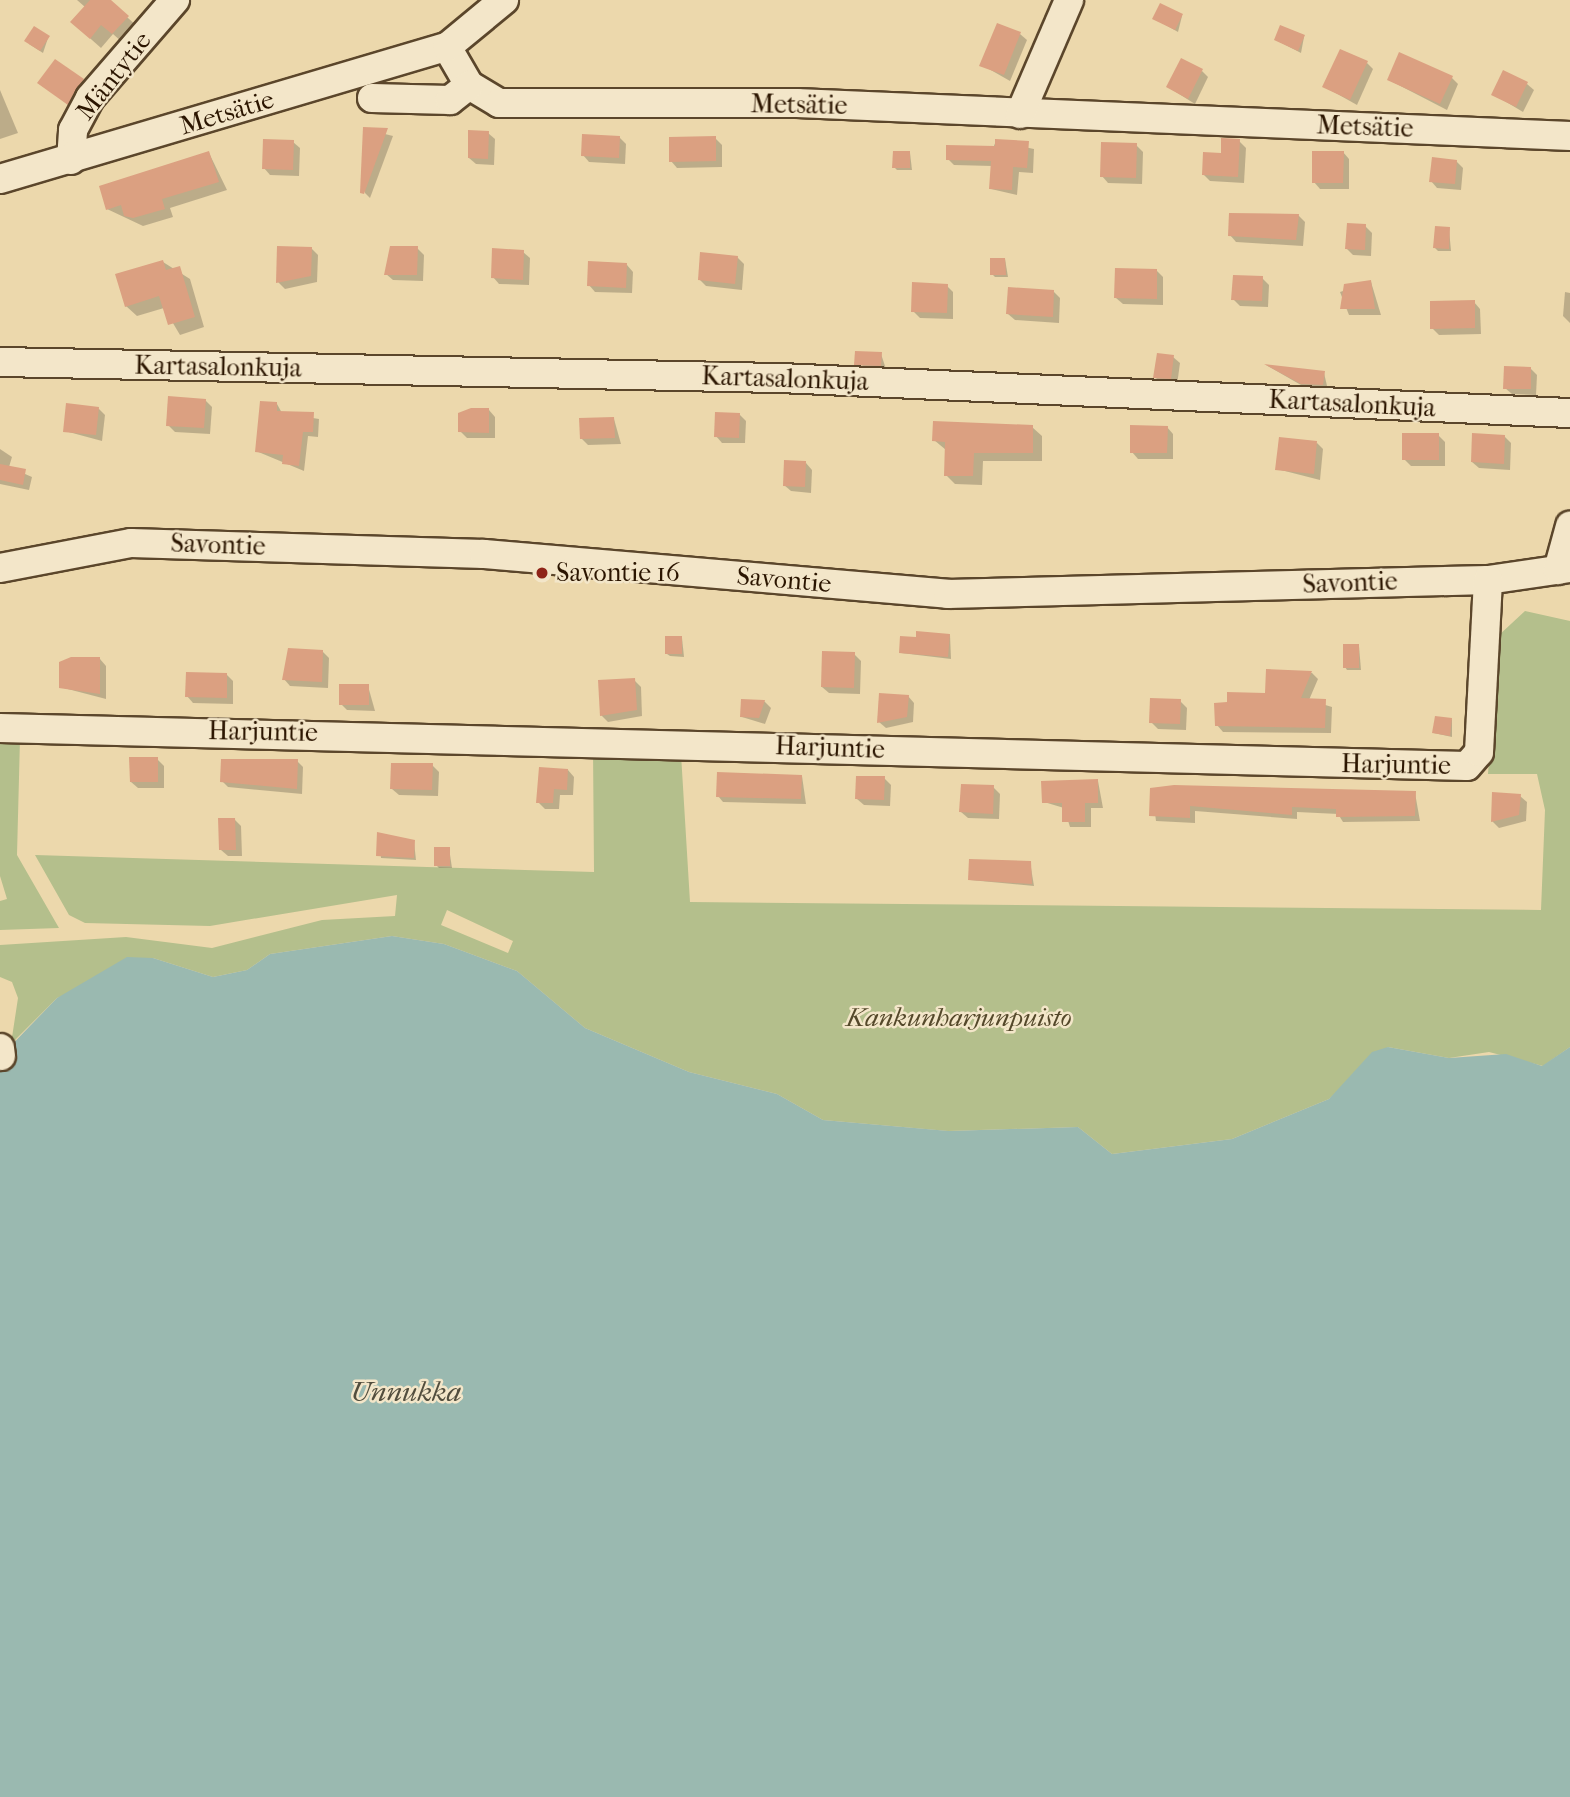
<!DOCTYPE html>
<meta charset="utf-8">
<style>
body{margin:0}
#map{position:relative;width:1570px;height:1797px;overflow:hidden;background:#ecd8ac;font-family:"IM FELL French Canon",serif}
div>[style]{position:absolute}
.green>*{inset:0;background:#b4bf8c}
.water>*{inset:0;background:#9ab9b0}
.shadow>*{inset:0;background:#0003}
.building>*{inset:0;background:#dba081}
.roads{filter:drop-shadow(2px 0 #5b462b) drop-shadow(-2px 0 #5b462b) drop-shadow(0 2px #5b462b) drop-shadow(0 -2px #5b462b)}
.minor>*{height:28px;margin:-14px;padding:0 14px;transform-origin:14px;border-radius:14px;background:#f3e6c9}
.dots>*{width:19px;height:19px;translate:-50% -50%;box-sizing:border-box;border:4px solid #f3e6c9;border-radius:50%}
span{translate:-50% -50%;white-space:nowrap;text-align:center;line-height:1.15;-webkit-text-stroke:5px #f3e6c9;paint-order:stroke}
.street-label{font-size:26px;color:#2b1500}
.poi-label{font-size:26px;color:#2b1500}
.left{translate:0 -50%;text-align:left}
.park-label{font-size:26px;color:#54482a;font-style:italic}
.water-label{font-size:28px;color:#524e3e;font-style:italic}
</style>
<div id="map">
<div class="green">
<div style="clip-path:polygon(evenodd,1525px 611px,1570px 621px,1570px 1047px,1543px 1066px,1489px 1052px,1449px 1058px,1388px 1047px,1329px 1099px,1232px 1139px,1112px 1154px,1078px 1127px,948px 1131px,823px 1120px,777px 1094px,689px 1072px,585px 1028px,517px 971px,444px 944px,392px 936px,270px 954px,247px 970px,213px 977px,153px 958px,57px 998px,11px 1044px,18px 998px,12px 982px,0 977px,0 945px,126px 937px,212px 948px,322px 920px,395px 916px,397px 895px,210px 926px,85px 923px,69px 915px,35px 855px,594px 872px,593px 749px,681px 754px,690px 902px,1541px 910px,1545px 810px,1537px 774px,1488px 774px,1498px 636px,1525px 611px,447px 910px,513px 941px,508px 953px,441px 925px,447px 910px)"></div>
<div style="clip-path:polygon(20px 739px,17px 855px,59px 928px,0 930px,0 901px,7px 899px,0 876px,0 741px)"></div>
</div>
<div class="water">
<div style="clip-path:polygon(392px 936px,444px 944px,517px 971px,585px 1028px,689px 1072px,777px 1094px,823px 1120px,949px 1131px,1078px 1127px,1112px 1154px,1232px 1139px,1329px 1099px,1372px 1052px,1388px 1047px,1449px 1058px,1506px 1054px,1542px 1066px,1570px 1047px,1570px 1797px,0 1797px,0 1057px,57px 998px,127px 957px,153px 958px,213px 977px,247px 970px,270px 954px)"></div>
</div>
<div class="shadow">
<div style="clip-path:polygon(77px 0,108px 0,138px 27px,123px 43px,113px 34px,101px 48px,83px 32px,85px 7px)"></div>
<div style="clip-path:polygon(1182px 16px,1178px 32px,1155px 19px)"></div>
<div style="clip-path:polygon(1020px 34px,1027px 40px,1010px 81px,982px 65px)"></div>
<div style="clip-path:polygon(1304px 37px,1301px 53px,1276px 40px)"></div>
<div style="clip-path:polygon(48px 38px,43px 53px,29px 44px)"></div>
<div style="clip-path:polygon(55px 61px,90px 87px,75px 110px,40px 83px)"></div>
<div style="clip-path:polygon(1367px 63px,1373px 69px,1357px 105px,1325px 87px)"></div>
<div style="clip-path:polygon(1202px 71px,1208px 77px,1195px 104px,1168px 87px)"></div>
<div style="clip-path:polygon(1452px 78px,1458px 84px,1447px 110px,1389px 80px)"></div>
<div style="clip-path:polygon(1527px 84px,1534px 90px,1523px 112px,1493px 94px)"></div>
<div style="clip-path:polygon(0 90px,18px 133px,0 139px)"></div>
<div style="clip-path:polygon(365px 129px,393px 136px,370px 198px,365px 193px)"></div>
<div style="clip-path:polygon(488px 133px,495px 139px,494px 165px,476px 164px,469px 158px)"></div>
<div style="clip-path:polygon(619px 137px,626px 144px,625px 164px,589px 162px,583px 155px)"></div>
<div style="clip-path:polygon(715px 138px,722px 145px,722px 167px,677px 168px,671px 161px)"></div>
<div style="clip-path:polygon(996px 141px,1034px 149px,1033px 173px,1019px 172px,1017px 195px,991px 189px,992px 166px,954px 165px,948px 159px,993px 148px)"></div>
<div style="clip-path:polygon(1239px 141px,1246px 148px,1244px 183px,1210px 181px,1204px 175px)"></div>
<div style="clip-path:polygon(293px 142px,300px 148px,299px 176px,270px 175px,264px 168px)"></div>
<div style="clip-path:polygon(1136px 145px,1143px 152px,1142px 184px,1108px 183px,1102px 176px)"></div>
<div style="clip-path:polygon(1343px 152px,1349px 159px,1349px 189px,1320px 189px,1314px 182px)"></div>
<div style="clip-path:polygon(209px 153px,227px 190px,170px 208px,173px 217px,143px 226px,107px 209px)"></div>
<div style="clip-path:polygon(910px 153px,912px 170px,897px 170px,894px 167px)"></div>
<div style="clip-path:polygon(1456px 161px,1463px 168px,1461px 190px,1437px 188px,1431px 181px)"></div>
<div style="clip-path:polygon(1298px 215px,1305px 222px,1303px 246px,1236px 242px,1230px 235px)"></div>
<div style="clip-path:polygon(1365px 226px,1372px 233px,1371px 256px,1353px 255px,1347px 249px)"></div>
<div style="clip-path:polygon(1449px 229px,1451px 251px,1438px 251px,1435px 248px)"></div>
<div style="clip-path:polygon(311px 248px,318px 255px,317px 282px,285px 289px,278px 282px)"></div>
<div style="clip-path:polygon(417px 248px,424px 255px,423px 281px,393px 280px,386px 274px)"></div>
<div style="clip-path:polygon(523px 252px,530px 258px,529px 285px,499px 284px,493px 277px)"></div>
<div style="clip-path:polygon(737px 257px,744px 264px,742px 290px,706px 286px,700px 280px)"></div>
<div style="clip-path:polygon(1005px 259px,1008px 277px,995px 277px,992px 274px)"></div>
<div style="clip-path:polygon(163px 262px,190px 279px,204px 327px,180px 335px,164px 308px,137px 316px,126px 306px)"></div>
<div style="clip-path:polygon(627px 265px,633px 272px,632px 293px,595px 292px,589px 285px)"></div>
<div style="clip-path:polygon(1156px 270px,1163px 277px,1163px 305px,1123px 304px,1116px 298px)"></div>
<div style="clip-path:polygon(1262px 278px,1269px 285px,1268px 307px,1240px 306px,1233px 299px)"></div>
<div style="clip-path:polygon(1371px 282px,1381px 315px,1349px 315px,1340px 292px)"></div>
<div style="clip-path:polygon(947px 286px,953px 292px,953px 319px,920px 318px,913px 311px)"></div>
<div style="clip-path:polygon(1054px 292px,1060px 298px,1059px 323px,1015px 320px,1008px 314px)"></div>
<div style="clip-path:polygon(1565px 292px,1570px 293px,1570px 323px,1563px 316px)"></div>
<div style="clip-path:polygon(1474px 302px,1480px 309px,1481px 334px,1439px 335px,1432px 328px)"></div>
<div style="clip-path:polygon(881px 354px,887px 372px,856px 364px)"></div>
<div style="clip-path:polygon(1173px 357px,1180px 363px,1177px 385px,1162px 384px,1155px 377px)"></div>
<div style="clip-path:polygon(1266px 365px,1324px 373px,1328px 390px,1308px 389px)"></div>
<div style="clip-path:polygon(1530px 368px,1537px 375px,1536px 395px,1512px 394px,1505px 388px)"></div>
<div style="clip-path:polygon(205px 400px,212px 407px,210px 434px,175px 432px,168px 425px)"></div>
<div style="clip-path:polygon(277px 404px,282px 413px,319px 419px,318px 437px,308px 436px,304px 471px,256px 451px)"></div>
<div style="clip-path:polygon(98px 408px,105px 415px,102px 441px,65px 431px)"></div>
<div style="clip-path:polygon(489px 410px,495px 417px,495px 438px,467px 438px,460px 431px)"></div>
<div style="clip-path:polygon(739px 414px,746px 421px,745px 443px,722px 443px,716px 436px)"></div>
<div style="clip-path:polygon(614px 419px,621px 444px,588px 445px,581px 438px)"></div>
<div style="clip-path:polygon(1032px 427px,1042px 436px,1042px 461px,983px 461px,982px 485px,955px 484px,946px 475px,946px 450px,934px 440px)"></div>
<div style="clip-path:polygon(1167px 427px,1173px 434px,1173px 459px,1138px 459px,1132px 452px)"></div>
<div style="clip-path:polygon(1438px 435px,1445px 442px,1445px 466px,1411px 466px,1404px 459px)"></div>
<div style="clip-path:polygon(1504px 436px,1511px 443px,1510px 470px,1479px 468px,1472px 462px)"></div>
<div style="clip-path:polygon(1317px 443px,1323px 449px,1320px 480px,1277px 469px)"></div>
<div style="clip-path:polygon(0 449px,12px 457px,9px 467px,32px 477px,29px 490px,0 484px)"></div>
<div style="clip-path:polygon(806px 463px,812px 470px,811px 493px,791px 491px,784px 485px)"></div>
<div style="clip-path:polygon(950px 635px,951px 659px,901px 653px)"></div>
<div style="clip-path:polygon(682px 638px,684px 657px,670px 656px,667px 654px)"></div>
<div style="clip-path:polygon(1359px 646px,1361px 670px,1347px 670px,1345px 667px)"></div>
<div style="clip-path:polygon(323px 652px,329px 658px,328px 688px,290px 686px,284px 679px)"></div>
<div style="clip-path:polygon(854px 654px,861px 661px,860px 694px,829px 693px,822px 687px)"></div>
<div style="clip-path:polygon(100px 659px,106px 666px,106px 699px,60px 687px)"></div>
<div style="clip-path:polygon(1268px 671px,1312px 673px,1318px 679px,1309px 700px,1332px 707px,1331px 733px,1223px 732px,1217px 725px,1267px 694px)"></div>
<div style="clip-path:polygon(227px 675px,233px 681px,233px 704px,193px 703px,187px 696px)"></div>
<div style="clip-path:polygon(634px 680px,641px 687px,642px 716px,608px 722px,601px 715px)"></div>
<div style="clip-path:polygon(368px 686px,375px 711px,347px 710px,341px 704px)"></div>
<div style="clip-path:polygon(908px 696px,914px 703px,913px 722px,886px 728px,879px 722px)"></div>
<div style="clip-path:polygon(764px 701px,771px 708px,765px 724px,742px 717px)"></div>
<div style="clip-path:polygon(1180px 701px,1187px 708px,1186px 730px,1158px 729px,1151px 722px)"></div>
<div style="clip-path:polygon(1452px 719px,1452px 737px,1434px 733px)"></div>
<div style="clip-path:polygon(157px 759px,164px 766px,164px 788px,138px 788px,131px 782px)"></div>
<div style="clip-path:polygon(297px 761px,303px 767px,302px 794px,228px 787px,222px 781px)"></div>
<div style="clip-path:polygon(432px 765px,439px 772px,438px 796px,399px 795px,392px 789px)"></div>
<div style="clip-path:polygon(568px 770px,574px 777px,573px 795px,560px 795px,559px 809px,545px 809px,538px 802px)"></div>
<div style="clip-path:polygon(802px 776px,806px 804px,723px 802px,718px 796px)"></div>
<div style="clip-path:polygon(884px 778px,891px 785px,890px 806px,864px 805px,857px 799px)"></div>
<div style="clip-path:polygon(1098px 781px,1103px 808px,1091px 808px,1091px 827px,1070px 827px,1064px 808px,1044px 802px)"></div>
<div style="clip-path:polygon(993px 787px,1000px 794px,999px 819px,968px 818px,961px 812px)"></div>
<div style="clip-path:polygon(1152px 790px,1415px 793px,1420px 821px,1343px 822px,1338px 814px,1297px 812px,1297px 819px,1195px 811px,1195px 823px,1156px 821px)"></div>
<div style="clip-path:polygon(1520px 796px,1527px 802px,1526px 821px,1499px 828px,1492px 821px)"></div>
<div style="clip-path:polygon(235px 820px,241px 826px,242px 856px,228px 856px,221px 850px)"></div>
<div style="clip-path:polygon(379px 834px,414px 842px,416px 860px,381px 858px)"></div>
<div style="clip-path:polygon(449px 848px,452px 868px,439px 868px,436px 865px)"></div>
<div style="clip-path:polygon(1030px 862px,1034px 886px,970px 880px)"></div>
</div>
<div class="building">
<div style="clip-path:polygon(90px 0,111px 0,129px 16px,112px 34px,101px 25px,90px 39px,70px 22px)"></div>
<div style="clip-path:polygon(1160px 3px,1183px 14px,1175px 30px,1152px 19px)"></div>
<div style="clip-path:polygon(997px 23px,1021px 32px,1004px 75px,979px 66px)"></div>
<div style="clip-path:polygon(1280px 25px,1305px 35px,1298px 51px,1274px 40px)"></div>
<div style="clip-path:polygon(34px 26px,50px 36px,40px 51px,24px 41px)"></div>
<div style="clip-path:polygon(1340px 49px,1368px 61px,1350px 100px,1322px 87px)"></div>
<div style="clip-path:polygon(1399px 52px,1453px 76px,1440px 104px,1387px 80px)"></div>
<div style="clip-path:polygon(1181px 58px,1203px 69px,1188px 99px,1166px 87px)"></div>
<div style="clip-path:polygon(55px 59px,84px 79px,68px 105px,37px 83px)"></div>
<div style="clip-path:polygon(1503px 70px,1528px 82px,1516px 107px,1491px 95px)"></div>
<div style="clip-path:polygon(363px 127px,388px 128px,364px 194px,360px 193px)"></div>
<div style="clip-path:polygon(468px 130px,489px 131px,488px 159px,468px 158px)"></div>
<div style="clip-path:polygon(582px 134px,620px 136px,619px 158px,581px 156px)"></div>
<div style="clip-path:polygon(716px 136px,716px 161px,669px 162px,669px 137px)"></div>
<div style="clip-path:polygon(1221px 138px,1240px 139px,1238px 177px,1202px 175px,1203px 152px,1221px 153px)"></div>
<div style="clip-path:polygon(263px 139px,294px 140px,293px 170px,262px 169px)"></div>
<div style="clip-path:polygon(995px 139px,1029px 141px,1027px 168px,1013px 167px,1012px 190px,989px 189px,991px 161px,946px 160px,946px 145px,995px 146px)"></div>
<div style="clip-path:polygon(1101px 142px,1137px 143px,1136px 178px,1100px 177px)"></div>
<div style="clip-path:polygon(209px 151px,219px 182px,162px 199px,165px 209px,133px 218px,124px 216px,121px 205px,106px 210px,99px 186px)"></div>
<div style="clip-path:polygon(893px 151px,910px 151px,910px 168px,892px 168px)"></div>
<div style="clip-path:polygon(1312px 151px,1344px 151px,1343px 183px,1312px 183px)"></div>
<div style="clip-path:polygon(1432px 157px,1457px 160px,1455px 184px,1429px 182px)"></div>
<div style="clip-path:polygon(1229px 213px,1299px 214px,1296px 240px,1228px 236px)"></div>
<div style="clip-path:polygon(1347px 223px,1366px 224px,1365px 250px,1345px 249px)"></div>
<div style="clip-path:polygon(1435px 226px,1450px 227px,1449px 249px,1433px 248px)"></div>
<div style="clip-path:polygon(277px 246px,312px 247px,311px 276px,276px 283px)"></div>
<div style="clip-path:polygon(390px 246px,418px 246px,417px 275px,384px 275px)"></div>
<div style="clip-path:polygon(492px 248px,524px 250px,523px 280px,491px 278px)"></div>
<div style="clip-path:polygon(700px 252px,738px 256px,735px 284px,698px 280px)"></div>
<div style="clip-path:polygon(990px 258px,1005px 258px,1006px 275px,990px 275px)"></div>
<div style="clip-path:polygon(163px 260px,166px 270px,180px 266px,195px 317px,168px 325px,159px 296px,125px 307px,115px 274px)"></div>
<div style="clip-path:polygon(588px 261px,627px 263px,626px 288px,587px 286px)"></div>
<div style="clip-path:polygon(1115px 268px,1157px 269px,1157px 299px,1114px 298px)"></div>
<div style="clip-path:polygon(1233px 275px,1263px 276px,1262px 301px,1231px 300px)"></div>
<div style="clip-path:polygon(1371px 280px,1375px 309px,1340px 309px,1344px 284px)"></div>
<div style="clip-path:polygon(912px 282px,948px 284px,947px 313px,911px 312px)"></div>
<div style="clip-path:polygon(1008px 287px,1054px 290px,1053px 317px,1006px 314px)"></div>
<div style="clip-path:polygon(1475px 300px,1475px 328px,1430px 329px,1430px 301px)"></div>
<div style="clip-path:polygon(855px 351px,882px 352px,881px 366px,854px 365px)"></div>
<div style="clip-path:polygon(1157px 353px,1174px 355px,1171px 379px,1153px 378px)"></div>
<div style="clip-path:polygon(1264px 364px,1325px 371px,1323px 385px,1301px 384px)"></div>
<div style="clip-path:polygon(1504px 366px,1531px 367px,1531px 389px,1503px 389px)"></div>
<div style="clip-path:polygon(168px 396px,206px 399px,204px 428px,166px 426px)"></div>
<div style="clip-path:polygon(260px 401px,277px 402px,277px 411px,314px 412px,313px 432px,303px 432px,299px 466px,282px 464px,283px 455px,255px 452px)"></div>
<div style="clip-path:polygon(66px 403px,99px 407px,96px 435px,63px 432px)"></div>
<div style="clip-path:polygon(471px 408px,489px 408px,489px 433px,458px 432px,458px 413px)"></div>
<div style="clip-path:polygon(715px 412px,740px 413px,739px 438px,714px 437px)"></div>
<div style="clip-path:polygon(614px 417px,615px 438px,580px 439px,579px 418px)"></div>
<div style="clip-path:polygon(933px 421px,1033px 425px,1033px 453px,974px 453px,973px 476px,944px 476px,945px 442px,932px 441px)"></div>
<div style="clip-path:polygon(1130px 425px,1168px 426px,1167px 453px,1130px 453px)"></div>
<div style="clip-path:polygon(1402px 433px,1439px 433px,1439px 460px,1402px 460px)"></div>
<div style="clip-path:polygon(1472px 433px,1505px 435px,1504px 464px,1471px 462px)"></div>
<div style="clip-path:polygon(1279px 437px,1317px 441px,1314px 474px,1275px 470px)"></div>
<div style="clip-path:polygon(784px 460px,806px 461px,805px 487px,783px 486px)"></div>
<div style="clip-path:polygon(0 464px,26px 469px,23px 485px,0 480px)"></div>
<div style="clip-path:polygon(916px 631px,950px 634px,948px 657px,899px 653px,900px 636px,916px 637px)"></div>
<div style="clip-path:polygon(665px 636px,682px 636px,682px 654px,665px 654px)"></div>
<div style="clip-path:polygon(1343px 644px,1359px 644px,1359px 668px,1343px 668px)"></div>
<div style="clip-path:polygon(288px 648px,323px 650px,322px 682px,282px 680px)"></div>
<div style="clip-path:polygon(822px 651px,855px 652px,854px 688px,821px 687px)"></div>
<div style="clip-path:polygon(71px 657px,100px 657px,100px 694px,59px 688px,59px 662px)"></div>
<div style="clip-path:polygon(1266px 669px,1312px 671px,1301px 698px,1326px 699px,1325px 728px,1215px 726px,1214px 703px,1227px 702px,1227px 692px,1265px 693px)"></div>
<div style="clip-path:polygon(186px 672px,227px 673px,227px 698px,185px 697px)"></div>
<div style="clip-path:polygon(635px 678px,637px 710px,600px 716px,598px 680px)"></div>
<div style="clip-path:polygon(339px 684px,369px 684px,369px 705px,339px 705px)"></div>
<div style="clip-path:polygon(879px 693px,909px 695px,907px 717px,877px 723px)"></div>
<div style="clip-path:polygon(1150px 698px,1181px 699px,1180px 724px,1149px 723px)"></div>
<div style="clip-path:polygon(741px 699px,765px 700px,759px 718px,740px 717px)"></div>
<div style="clip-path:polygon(1435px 716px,1452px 718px,1450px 736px,1432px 733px)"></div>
<div style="clip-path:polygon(129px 757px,158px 757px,158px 782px,130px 782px)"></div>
<div style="clip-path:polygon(221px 759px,298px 759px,297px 789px,220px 782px)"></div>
<div style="clip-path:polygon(391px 763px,433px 763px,432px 790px,390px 789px)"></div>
<div style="clip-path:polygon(539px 767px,568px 769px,567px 790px,554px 789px,553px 803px,536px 803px)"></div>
<div style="clip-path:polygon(717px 772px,802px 775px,801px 799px,716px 797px)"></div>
<div style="clip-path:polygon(856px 776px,885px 776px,884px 800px,855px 799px)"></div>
<div style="clip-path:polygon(1098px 779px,1098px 803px,1085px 803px,1085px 822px,1062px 822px,1062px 803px,1042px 803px,1041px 781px)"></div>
<div style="clip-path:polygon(961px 784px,994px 785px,993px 814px,959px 812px)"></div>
<div style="clip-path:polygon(1174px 785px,1416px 791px,1415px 816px,1336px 817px,1336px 809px,1292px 807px,1292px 815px,1190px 806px,1190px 818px,1149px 816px,1150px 788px)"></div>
<div style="clip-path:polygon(1492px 792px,1521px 794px,1519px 815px,1491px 822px)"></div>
<div style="clip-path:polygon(218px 818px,235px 818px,236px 850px,219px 850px)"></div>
<div style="clip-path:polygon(377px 832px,415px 840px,414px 858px,376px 856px)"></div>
<div style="clip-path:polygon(434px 847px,450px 847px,450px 866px,434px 866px)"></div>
<div style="clip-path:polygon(969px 859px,1031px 861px,1032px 884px,968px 880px)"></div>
</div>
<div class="roads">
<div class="minor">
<div style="left:447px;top:47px;width:44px;rotate:59.9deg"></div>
<div style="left:469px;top:85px;width:35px;rotate:31deg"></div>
<div style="left:499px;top:103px;width:298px"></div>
<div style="left:797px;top:103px;width:774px;rotate:2.44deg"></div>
<div style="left:372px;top:98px;width:78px;rotate:1.5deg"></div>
<div style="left:450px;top:100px;width:24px;rotate:-38deg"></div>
<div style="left:1020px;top:114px;width:124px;rotate:-66.7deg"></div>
<div style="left:71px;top:160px;width:30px;rotate:-86deg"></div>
<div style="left:73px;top:130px;width:36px;rotate:-62deg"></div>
<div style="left:90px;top:98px;width:130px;rotate:-49.1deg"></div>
<div style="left:0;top:179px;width:466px;rotate:-16.5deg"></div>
<div style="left:447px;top:47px;width:74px;rotate:-39.5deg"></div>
<div style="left:0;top:362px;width:780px;rotate:1.18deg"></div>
<div style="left:780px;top:378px;width:791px;rotate:2.54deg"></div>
<div style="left:0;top:568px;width:133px;rotate:-10.8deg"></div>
<div style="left:131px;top:543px;width:353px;rotate:1.8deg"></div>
<div style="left:484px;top:554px;width:466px;rotate:4.9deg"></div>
<div style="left:948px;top:594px;width:540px;rotate:-1.49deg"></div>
<div style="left:1488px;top:580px;width:83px;rotate:-8.3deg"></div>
<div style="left:1558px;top:570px;width:46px;rotate:-74.7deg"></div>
<div style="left:0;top:728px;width:1467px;rotate:1.48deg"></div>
<div style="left:1467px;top:766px;width:18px;rotate:-49deg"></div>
<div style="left:1479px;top:752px;width:172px;rotate:-87deg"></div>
<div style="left:0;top:1048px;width:8px;rotate:83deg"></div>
</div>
</div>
<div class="dots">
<div style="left:542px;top:573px;background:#8f2418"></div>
</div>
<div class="street-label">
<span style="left:114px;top:76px;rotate:-52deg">Mäntytie</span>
<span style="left:799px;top:105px;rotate:1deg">Metsätie</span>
<span style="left:227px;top:113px;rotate:-17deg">Metsätie</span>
<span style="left:1365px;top:127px;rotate:2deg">Metsätie</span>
<span style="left:218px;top:367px;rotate:1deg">Kartasalonkuja</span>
<span style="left:785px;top:379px;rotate:2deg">Kartasalonkuja</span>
<span style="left:1352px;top:404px;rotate:3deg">Kartasalonkuja</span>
<span style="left:218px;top:545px;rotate:2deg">Savontie</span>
<span style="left:784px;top:580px;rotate:5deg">Savontie</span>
<span style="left:1350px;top:583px;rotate:-2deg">Savontie</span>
<span style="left:263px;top:732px;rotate:1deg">Harjuntie</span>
<span style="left:830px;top:748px;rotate:2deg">Harjuntie</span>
<span style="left:1396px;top:765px;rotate:1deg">Harjuntie</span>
</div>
<div class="poi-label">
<span class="left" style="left:556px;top:573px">Savontie 16</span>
</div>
<div class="park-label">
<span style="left:959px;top:1018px">Kankunharjunpuisto</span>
</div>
<div class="water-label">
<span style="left:406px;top:1392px">Unnukka</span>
</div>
</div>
